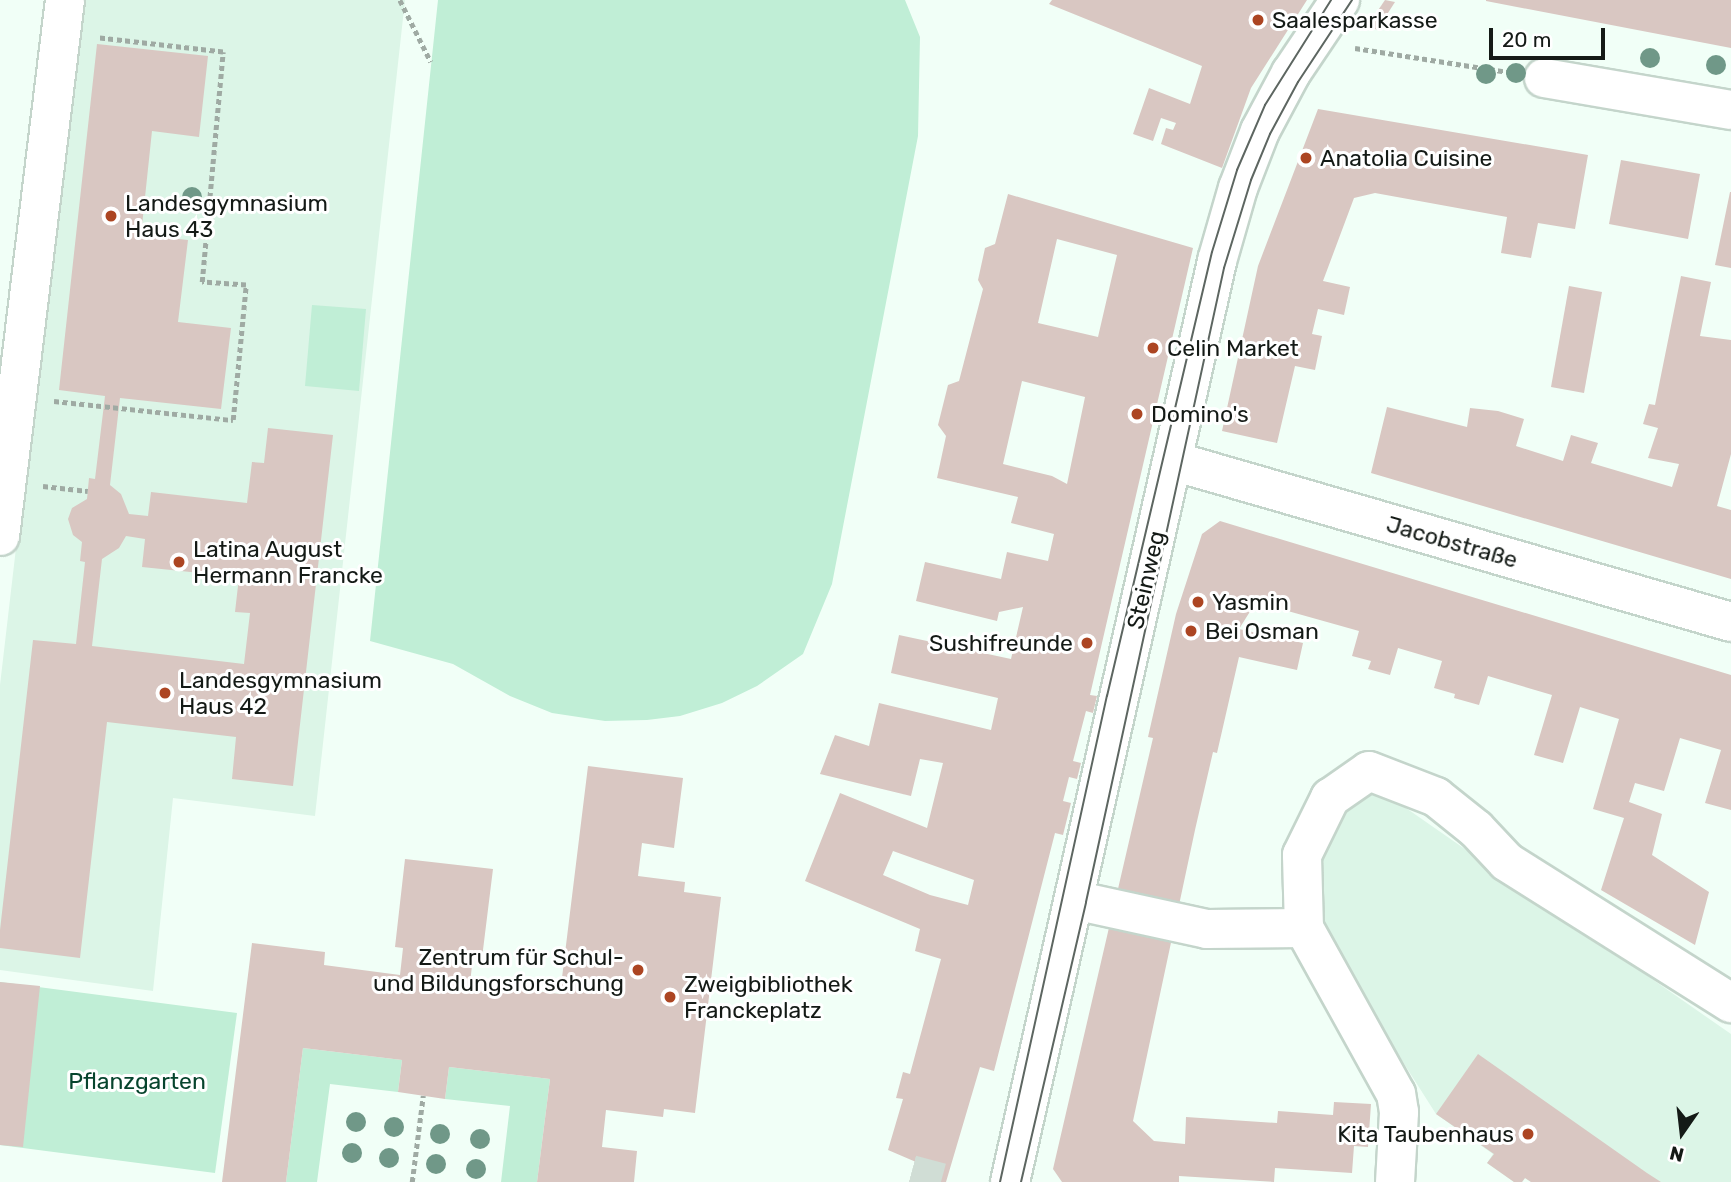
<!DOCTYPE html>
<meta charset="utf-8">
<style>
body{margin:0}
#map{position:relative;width:1731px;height:1182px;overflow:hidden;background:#f1fff7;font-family:Rubik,sans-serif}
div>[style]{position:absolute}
.built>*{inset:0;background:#dcf5e7}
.green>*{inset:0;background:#c0eed6}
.building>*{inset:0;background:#d9c7c2}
.minor-tunnel>*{height:38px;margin-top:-19px;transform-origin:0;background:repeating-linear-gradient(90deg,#d0ddd5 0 38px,transparent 0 57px)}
.path>*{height:4.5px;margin-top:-2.25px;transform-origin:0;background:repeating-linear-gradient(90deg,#9faaa3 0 5px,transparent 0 8.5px)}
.roads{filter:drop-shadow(2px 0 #c4d5cb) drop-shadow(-2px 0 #c4d5cb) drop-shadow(0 2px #c4d5cb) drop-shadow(0 -2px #c4d5cb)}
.minor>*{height:38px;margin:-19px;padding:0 19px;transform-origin:19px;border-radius:19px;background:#fff}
.tram>*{height:2px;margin:-1px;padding:0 1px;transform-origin:1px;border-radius:1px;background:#5d6661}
.trees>*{width:20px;height:20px;margin:-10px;border-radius:50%;background:#709888}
.dots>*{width:19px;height:19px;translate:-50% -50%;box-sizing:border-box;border:4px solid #fff;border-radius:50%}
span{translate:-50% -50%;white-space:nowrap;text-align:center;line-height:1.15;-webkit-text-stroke:6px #fff;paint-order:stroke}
.poi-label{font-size:23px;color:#141a16}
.left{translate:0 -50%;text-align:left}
.right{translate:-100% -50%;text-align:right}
.street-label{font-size:23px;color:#141a16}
.park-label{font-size:23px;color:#06442d}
.north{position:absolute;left:1647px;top:1098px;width:70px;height:70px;-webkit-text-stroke:5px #fff;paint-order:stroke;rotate:194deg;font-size:19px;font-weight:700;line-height:28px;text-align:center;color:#141a16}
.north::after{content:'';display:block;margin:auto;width:24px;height:32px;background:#141a16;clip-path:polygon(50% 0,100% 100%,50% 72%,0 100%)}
.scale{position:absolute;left:1489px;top:28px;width:116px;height:32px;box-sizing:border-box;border:4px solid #141a16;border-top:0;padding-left:9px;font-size:21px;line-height:24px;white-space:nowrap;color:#141a16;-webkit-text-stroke:5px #fff;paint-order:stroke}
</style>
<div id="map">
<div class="built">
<div style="clip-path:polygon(80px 0,405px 0,315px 816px,173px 798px,153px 991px,0 970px,0 685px)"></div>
<div style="clip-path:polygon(1368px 792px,1393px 799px,1731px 1034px,1731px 1182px,1531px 1182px,1525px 1178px,1522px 1182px,1514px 1182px,1487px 1163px,1493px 1154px,1436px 1114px,1314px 922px,1311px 891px,1346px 798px)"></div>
</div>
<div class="green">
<div style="clip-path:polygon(438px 0,905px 0,920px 37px,918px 136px,832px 584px,803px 654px,757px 686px,722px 703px,680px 716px,647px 720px,605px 721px,552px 713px,510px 696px,453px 664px,370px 641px)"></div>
<div style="clip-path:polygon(312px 305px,366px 309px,359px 391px,305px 386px)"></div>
<div style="clip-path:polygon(0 982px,237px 1013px,215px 1173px,0 1145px)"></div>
<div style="clip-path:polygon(303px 1048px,402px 1060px,398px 1092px,330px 1084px,317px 1182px,286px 1182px)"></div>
<div style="clip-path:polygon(449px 1067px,550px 1079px,537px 1182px,501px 1182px,510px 1106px,445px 1099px)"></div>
</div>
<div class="building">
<div style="clip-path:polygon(1052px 0,1307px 0,1251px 88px,1222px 168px,1161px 144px,1166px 128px,1173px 130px,1176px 123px,1161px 118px,1153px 141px,1133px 134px,1149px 88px,1190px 104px,1202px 66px,1049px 4px)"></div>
<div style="clip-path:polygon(1385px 0,1395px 2px,1377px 30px,1368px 25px)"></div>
<div style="clip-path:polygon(1486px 0,1731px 0,1731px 48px,1486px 1px)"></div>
<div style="clip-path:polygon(evenodd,97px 44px,208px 56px,199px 137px,152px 131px,141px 235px,188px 240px,178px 322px,231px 328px,221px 409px,120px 398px,110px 485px,121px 494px,129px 514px,148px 516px,151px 492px,247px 503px,252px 462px,264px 463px,268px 428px,333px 435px,293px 786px,232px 779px,236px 737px,107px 722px,80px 958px,0 948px,0 930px,33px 640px,76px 644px,85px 562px,80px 561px,82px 542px,73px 535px,68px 519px,72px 508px,87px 499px,89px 478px,95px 479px,105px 396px,59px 390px,97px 44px,126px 536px,145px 539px,142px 567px,239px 577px,235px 612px,250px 613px,244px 664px,92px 646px,102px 559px,119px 548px,126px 536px)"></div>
<div style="clip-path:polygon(1318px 109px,1588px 155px,1575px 229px,1538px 223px,1531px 258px,1501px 253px,1507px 217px,1375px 193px,1354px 198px,1323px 281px,1350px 287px,1344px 315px,1318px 309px,1312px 334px,1322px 336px,1315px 370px,1295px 366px,1277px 443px,1222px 431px,1258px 266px)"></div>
<div style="clip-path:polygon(1621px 160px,1700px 174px,1688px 239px,1609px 224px)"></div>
<div style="clip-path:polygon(1730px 192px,1731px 192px,1731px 268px,1715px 265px)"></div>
<div style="clip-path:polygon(evenodd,1008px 194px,1193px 248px,1090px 695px,1097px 696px,1093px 713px,1086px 711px,1073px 761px,1081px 763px,1077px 779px,1069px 777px,1063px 801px,1071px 803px,1063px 835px,1055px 833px,994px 1071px,980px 1067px,946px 1182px,909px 1182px,916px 1162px,888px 1150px,903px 1099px,896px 1098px,903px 1072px,910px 1074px,941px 959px,915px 951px,920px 929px,805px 881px,840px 793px,927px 828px,943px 763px,920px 759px,911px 796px,820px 774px,835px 735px,869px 746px,879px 703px,991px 730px,998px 698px,891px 673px,899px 635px,1011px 659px,1023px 607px,999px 612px,997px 621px,916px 601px,925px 562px,1001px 579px,1007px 552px,1048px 561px,1054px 534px,1011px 523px,1018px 497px,937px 478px,946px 436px,938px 425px,948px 385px,959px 381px,983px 289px,978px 280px,985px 248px,995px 244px,1008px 194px,1057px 239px,1117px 255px,1098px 337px,1038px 323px,1057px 239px,1008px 194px,1022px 381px,1085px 397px,1067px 484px,1052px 476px,1003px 464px,1022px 381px,1008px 194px,893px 851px,974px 880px,968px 905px,930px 895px,883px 875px,893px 851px)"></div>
<div style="clip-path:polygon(1681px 276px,1711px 282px,1700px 336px,1731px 340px,1731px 454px,1717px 506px,1731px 510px,1731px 579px,1371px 473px,1387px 407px,1467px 427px,1470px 408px,1498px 411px,1524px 419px,1516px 446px,1563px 461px,1571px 435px,1598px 443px,1591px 463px,1672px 487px,1679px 464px,1648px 458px,1658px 428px,1643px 424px,1649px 404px,1655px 405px)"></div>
<div style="clip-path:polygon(1569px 286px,1602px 292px,1584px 393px,1551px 387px)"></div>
<div style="clip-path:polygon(1220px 521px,1731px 675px,1731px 810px,1705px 803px,1721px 750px,1680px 738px,1664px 791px,1635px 783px,1629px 802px,1662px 814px,1652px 855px,1709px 892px,1695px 945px,1601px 890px,1624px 818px,1593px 809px,1619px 719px,1580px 707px,1563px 763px,1534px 755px,1552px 695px,1488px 676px,1479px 705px,1454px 698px,1455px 694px,1434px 688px,1442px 661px,1398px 648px,1390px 675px,1368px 669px,1371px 661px,1352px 656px,1359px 631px,1256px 602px,1239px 629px,1303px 643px,1297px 670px,1239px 657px,1217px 753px,1213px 752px,1195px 830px,1133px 1121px,1154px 1141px,1185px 1144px,1186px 1117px,1277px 1123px,1278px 1111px,1333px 1115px,1334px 1102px,1371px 1104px,1368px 1147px,1354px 1146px,1352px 1173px,1275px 1168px,1274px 1182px,1179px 1176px,1179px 1182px,1062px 1182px,1053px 1169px,1153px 738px,1148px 737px,1176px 614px,1202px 534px)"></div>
<div style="clip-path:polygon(588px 766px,683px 778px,674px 848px,642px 843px,638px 876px,685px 882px,684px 892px,721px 897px,695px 1113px,664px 1109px,663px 1117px,606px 1110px,602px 1147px,637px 1151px,634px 1182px,537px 1182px,550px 1079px,449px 1067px,445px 1099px,398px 1092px,402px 1060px,303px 1048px,286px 1182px,222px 1182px,252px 943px,325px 952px,324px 965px,400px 975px,403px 948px,395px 947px,405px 859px,493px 869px,482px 958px,473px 957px,470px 983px,560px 994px)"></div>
<div style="clip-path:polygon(0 982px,40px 986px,23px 1147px,0 1145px)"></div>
<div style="clip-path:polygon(1478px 1054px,1647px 1173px,1661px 1182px,1531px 1182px,1525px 1178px,1522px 1182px,1514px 1182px,1487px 1163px,1494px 1154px,1436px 1114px)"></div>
</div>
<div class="minor-tunnel">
<div style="left:911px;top:1174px;width:31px;rotate:15deg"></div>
</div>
<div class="path">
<div style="left:400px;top:0;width:69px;rotate:63.4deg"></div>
<div style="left:1355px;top:48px;width:155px;rotate:8.9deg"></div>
<div style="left:54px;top:401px;width:180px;rotate:6.1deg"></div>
<div style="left:233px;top:420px;width:136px;rotate:-84.5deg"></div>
<div style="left:246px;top:285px;width:44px;rotate:-176.1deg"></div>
<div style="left:202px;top:282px;width:231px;rotate:-84.8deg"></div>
<div style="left:223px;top:52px;width:124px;rotate:-173.5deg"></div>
<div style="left:43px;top:486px;width:45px;rotate:6.3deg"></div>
<div style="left:412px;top:1182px;width:87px;rotate:-82.7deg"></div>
</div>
<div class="roads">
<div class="minor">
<div style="left:1544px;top:78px;width:190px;rotate:9.7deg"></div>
<div style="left:1173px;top:461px;width:581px;rotate:16.09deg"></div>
<div style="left:0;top:536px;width:540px;rotate:-83.09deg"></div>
<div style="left:1074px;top:900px;width:136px;rotate:12.3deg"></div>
<div style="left:1207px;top:929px;width:97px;rotate:-0.6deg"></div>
<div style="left:1010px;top:1182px;width:944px;rotate:-77.33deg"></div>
<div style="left:1217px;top:261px;width:76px;rotate:-74deg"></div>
<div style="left:1238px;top:188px;width:61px;rotate:-68.9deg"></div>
<div style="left:1260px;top:131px;width:66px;rotate:-61.9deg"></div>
<div style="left:1291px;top:73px;width:88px;rotate:-56.1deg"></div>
<div style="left:1395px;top:1182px;width:70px;rotate:-86.7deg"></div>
<div style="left:1399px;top:1112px;width:18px;rotate:-99deg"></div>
<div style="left:1396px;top:1094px;width:190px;rotate:-119deg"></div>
<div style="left:1304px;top:928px;width:73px;rotate:-91.6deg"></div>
<div style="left:1302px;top:855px;width:64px;rotate:-63.8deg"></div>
<div style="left:1330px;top:798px;width:47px;rotate:-34.7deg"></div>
<div style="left:1369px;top:771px;width:72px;rotate:21.2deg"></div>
<div style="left:1436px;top:797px;width:51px;rotate:38.7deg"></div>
<div style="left:1476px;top:829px;width:45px;rotate:46.8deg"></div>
<div style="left:1507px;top:862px;width:265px;rotate:32.2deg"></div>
</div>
</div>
<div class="tram">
<div style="left:1000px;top:1182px;width:498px;rotate:-77.6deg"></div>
<div style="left:1107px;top:696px;width:456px;rotate:-76.7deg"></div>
<div style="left:1212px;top:252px;width:86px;rotate:-73deg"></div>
<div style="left:1237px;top:170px;width:71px;rotate:-66.7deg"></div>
<div style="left:1265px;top:105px;width:124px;rotate:-57.8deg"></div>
<div style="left:1021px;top:1182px;width:287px;rotate:-76.9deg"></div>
<div style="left:1086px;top:902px;width:649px;rotate:-77.72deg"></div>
<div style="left:1224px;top:268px;width:92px;rotate:-72.9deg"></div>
<div style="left:1251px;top:180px;width:50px;rotate:-67.6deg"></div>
<div style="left:1270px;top:134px;width:59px;rotate:-61.7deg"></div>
<div style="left:1298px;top:82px;width:98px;rotate:-56.6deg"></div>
</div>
<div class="trees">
<div style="left:1650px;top:58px"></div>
<div style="left:1716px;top:65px"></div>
<div style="left:1516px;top:73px"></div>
<div style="left:1486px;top:74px"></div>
<div style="left:192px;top:197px"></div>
<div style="left:356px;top:1122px"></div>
<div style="left:394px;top:1127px"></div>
<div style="left:440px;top:1134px"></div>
<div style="left:480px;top:1139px"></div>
<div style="left:352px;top:1153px"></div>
<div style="left:389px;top:1158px"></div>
<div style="left:436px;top:1164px"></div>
<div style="left:476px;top:1169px"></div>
</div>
<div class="dots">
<div style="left:1258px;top:20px;background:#ac4522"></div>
<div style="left:1306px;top:158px;background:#ac4522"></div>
<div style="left:111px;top:216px;background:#ac4522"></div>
<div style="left:1153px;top:348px;background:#ac4522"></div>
<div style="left:1137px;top:414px;background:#ac4522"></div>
<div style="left:179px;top:562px;background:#ac4522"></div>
<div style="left:1198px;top:602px;background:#ac4522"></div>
<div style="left:1191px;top:631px;background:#ac4522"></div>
<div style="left:1087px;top:643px;background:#ac4522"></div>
<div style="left:165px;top:693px;background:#ac4522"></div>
<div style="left:638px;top:970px;background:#ac4522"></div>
<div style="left:670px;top:997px;background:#ac4522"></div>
<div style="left:1528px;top:1134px;background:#ac4522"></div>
</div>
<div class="poi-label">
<span class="left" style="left:1272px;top:20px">Saalesparkasse</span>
<span class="left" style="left:1320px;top:158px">Anatolia Cuisine</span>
<span class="left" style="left:125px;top:216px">Landesgymnasium<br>Haus 43</span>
<span class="left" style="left:1167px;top:348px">Celin Market</span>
<span class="left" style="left:1151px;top:414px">Domino's</span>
<span class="left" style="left:193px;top:562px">Latina August<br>Hermann Francke</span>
<span class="left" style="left:1212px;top:602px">Yasmin</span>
<span class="left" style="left:1205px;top:631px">Bei Osman</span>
<span class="right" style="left:1073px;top:643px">Sushifreunde</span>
<span class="left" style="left:179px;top:693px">Landesgymnasium<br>Haus 42</span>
<span class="right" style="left:624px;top:970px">Zentrum für Schul-<br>und Bildungsforschung</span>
<span class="left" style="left:684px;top:997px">Zweigbibliothek<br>Franckeplatz</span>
<span class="right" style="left:1514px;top:1134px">Kita Taubenhaus</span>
</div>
<div class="street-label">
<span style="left:1452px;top:542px;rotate:16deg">Jacobstraße</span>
<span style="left:1146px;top:580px;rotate:-77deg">Steinweg</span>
</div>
<div class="park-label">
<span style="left:137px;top:1081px">Pflanzgarten</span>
</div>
<div class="north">N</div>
<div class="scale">20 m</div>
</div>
